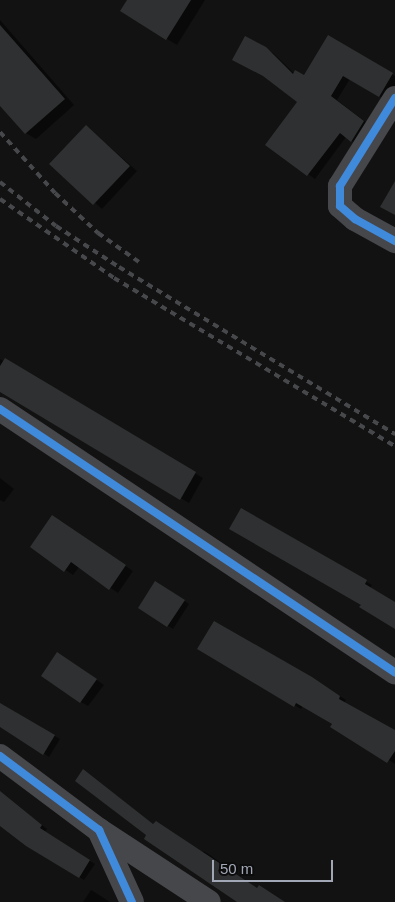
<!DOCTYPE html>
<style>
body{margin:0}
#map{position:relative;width:395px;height:902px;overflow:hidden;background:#121212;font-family:Arial,sans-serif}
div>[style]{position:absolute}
.shadow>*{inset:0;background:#0007}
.building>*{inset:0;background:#2f3031}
.minor>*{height:24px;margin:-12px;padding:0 12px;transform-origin:12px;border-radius:12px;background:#46474b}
.rail>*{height:4px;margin-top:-2px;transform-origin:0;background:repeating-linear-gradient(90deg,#47484b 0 6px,transparent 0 11px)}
.cycleway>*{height:8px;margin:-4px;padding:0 4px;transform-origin:4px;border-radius:4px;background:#408adc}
span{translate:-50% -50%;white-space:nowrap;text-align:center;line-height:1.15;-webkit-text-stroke:4.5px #0c0c0d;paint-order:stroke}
.scale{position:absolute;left:212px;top:860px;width:121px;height:22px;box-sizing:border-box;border:2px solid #a1a7b4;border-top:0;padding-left:6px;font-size:15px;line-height:18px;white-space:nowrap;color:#a1a7b4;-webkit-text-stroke:4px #0c0c0d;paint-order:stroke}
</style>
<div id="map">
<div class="shadow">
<div style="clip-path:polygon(128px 0,205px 0,177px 45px,121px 11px)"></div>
<div style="clip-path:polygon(0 20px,74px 105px,36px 139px,26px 133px,0 104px)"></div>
<div style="clip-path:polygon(328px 36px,395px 76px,395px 86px,386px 100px,350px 79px,337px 100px,371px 126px,358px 145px,346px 137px,315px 179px,267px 144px,299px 102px,245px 37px,273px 53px,295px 74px,304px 77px)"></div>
<div style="clip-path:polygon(86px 126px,137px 171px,102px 209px,51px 164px)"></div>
<div style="clip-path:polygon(0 359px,203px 478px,189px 503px,0 389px)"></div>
<div style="clip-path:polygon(0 478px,14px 489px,4px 502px,0 500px)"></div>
<div style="clip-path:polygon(241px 510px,372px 585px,370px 588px,395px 604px,395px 628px)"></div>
<div style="clip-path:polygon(61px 521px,133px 571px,118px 593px,79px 567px,73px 575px,31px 547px)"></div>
<div style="clip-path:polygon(156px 583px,189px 604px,173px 629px,140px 608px)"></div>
<div style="clip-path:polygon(199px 648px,318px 682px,346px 700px,344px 703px,395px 731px,395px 764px,303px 706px,301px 709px)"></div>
<div style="clip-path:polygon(65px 658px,104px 685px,88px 706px,81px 702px)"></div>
<div style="clip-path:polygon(0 705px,60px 739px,49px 757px,0 724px)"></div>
<div style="clip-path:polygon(0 792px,47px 829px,45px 832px,95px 864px,84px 880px,27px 845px,0 824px)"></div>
<div style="clip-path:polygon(154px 825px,202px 854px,203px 851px,210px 855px,258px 889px,284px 902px,243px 902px)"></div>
<div style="clip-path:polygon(91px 890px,96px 893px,110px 902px,83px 902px)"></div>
</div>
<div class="building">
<div style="clip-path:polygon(127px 0,191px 0,166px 40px,120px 11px)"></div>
<div style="clip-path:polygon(0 25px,65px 99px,25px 134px,0 106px)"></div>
<div style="clip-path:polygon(328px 35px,393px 73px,379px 97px,343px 76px,331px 96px,364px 121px,351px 142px,340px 133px,307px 176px,265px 145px,297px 102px,263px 76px,232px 60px,245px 36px,266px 47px,293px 74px,295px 70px,304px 75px)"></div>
<div style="clip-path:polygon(86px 125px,130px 166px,93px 205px,49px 164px)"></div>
<div style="clip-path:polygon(395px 181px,395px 215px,380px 207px)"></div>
<div style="clip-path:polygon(5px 358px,196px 472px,180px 500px,0 392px,0 366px)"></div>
<div style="clip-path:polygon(241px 508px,367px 580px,365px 584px,395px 602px,395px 629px,359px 607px,361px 605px,229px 529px)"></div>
<div style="clip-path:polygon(52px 515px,126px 565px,109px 590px,71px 562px,64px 572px,30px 547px)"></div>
<div style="clip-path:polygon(155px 581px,185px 600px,167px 627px,138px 608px)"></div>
<div style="clip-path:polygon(214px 621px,312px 677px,340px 696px,339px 699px,395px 730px,395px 751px,387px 763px,330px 727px,332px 724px,296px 703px,294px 707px,197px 649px)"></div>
<div style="clip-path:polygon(57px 652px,97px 679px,80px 703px,41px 676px)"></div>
<div style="clip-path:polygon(0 703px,55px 735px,43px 755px,0 727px)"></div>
<div style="clip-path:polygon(83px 769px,153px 824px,156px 821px,257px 888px,259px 885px,285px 902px,237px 902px,144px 839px,146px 835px,75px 781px)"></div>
<div style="clip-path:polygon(0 791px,42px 825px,40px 828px,90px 860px,79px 878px,26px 846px,0 826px)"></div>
</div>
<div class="minor">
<div style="left:395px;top:98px;width:104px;rotate:122deg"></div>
<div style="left:340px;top:186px;width:20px;rotate:90deg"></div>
<div style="left:340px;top:206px;width:20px;rotate:41deg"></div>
<div style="left:355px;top:219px;width:46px;rotate:28.8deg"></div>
<div style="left:0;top:409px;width:475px;rotate:33.7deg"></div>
<div style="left:0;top:756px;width:124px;rotate:36.8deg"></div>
<div style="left:99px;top:830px;width:79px;rotate:65.4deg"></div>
<div style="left:99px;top:830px;width:131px;rotate:33.2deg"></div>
</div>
<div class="rail">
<div style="left:0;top:132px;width:82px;rotate:48deg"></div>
<div style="left:55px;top:193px;width:59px;rotate:42.9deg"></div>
<div style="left:98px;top:233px;width:50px;rotate:35.3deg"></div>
<div style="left:0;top:182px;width:71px;rotate:38.2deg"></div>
<div style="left:56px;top:226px;width:75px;rotate:33.1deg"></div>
<div style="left:119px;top:267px;width:323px;rotate:31.2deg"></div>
<div style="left:0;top:199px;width:139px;rotate:34.7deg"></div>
<div style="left:114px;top:278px;width:327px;rotate:30.9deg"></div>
</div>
<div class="cycleway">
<div style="left:395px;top:98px;width:104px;rotate:122deg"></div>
<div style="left:340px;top:186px;width:20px;rotate:90deg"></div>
<div style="left:340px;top:206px;width:20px;rotate:41deg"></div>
<div style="left:355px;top:219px;width:46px;rotate:28.8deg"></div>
<div style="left:0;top:409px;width:475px;rotate:33.7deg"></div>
<div style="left:0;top:756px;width:124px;rotate:36.8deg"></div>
<div style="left:99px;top:830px;width:79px;rotate:65.4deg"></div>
</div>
<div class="scale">50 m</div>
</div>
